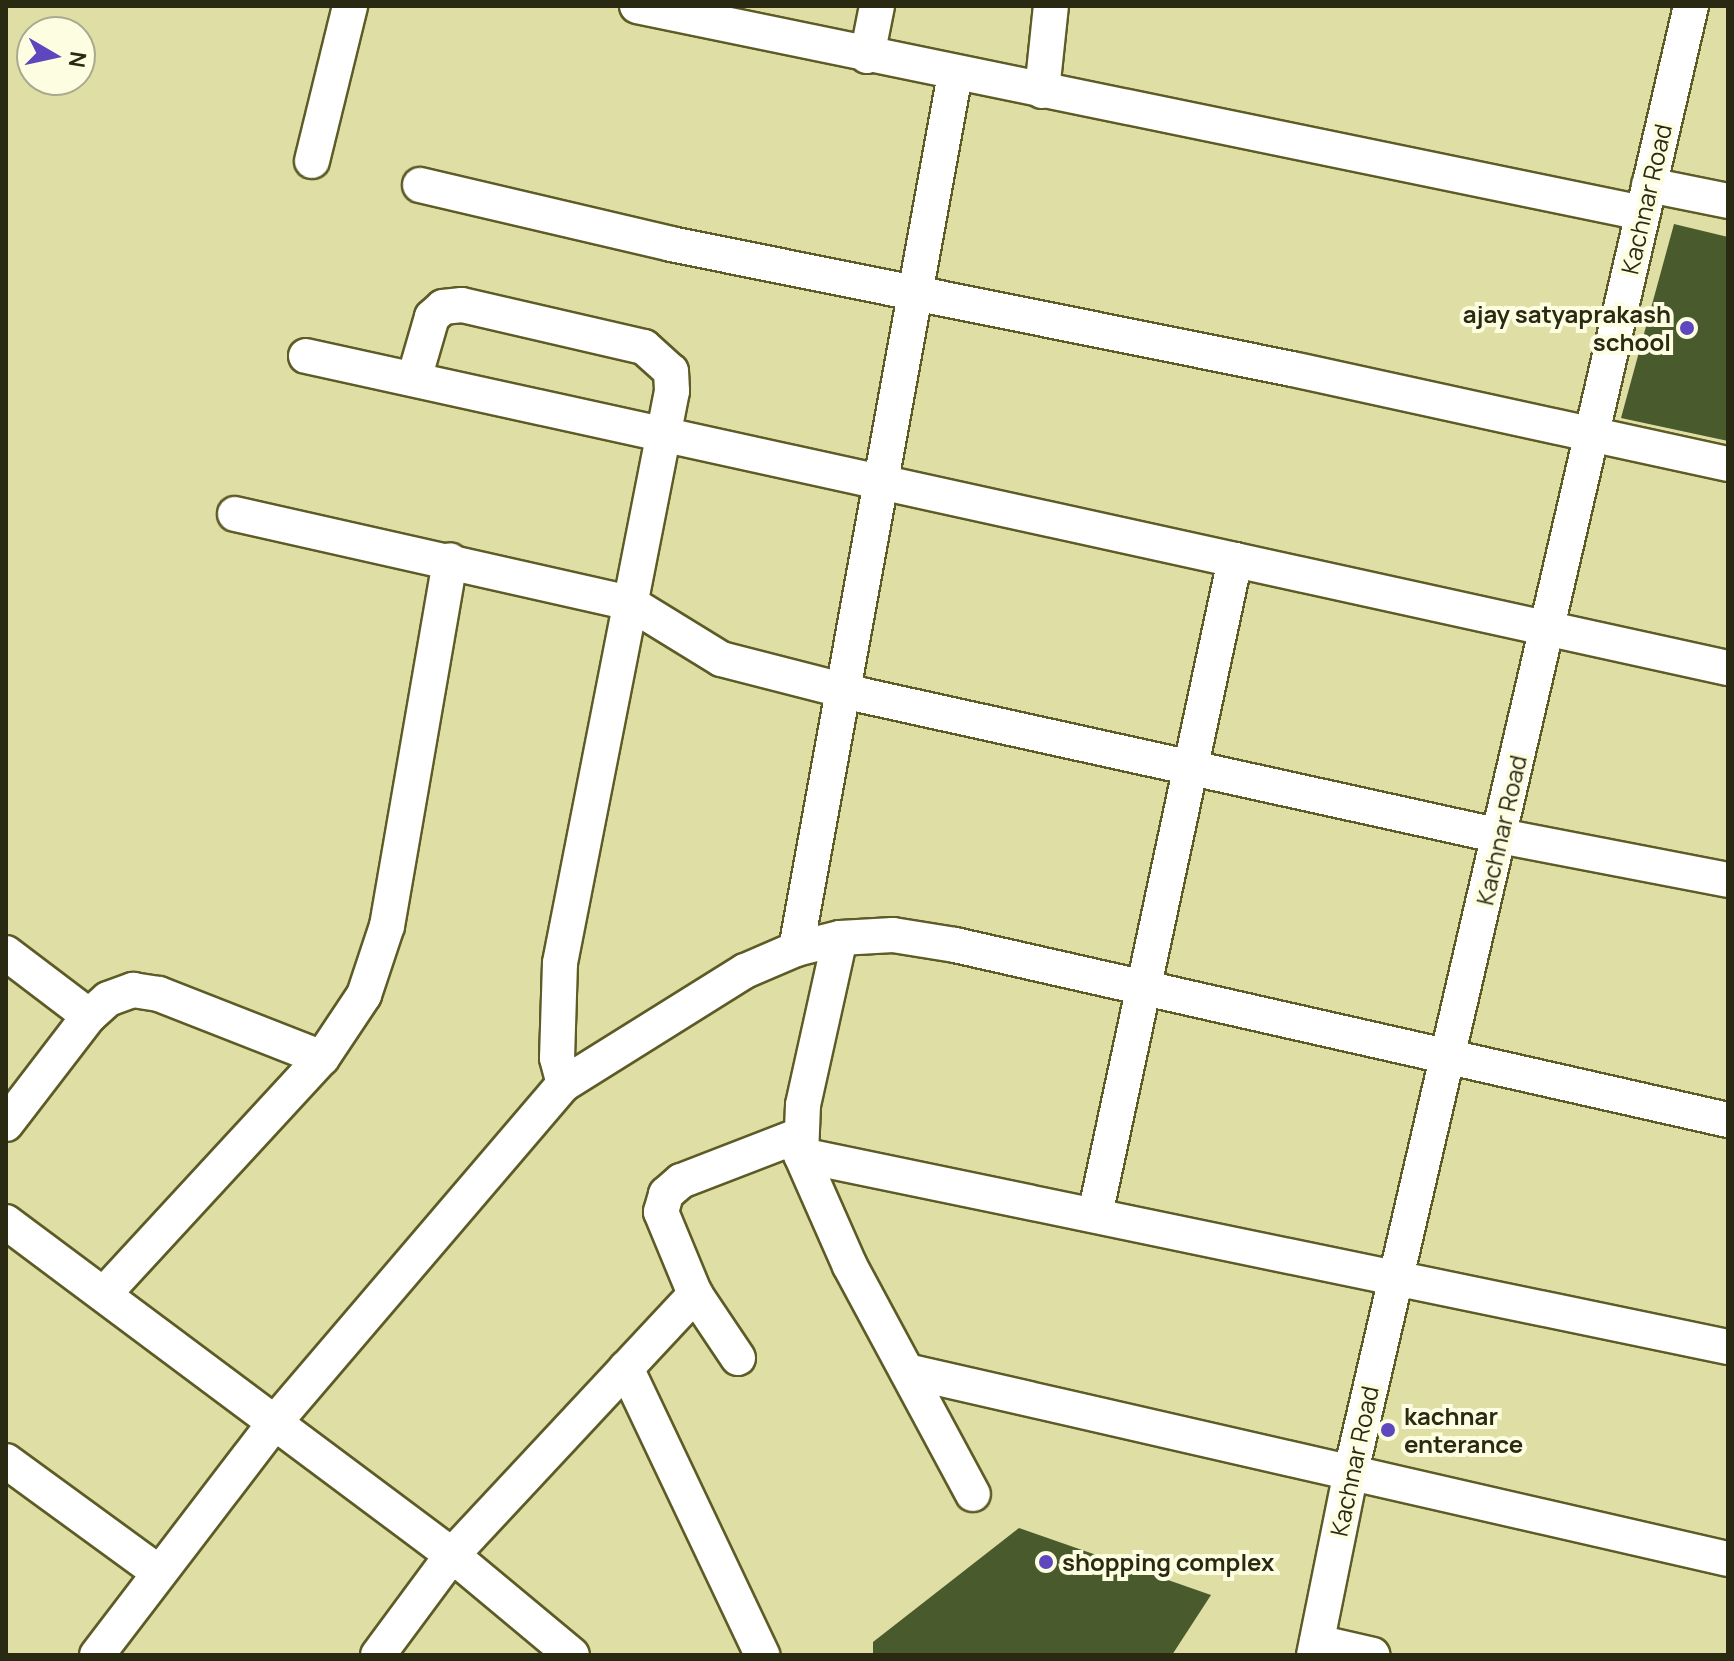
<!DOCTYPE html>
<style>
body{margin:0}
#map{position:relative;width:1734px;height:1661px;overflow:hidden;background:#dfdea5;font-family:Manrope,sans-serif}
div>[style]{position:absolute}
.building>*{inset:0;background:#495b2c}
.roads{filter:drop-shadow(2px 0 #5d5b26) drop-shadow(-2px 0 #5d5b26) drop-shadow(0 2px #5d5b26) drop-shadow(0 -2px #5d5b26)}
.minor>*{height:34px;margin:-17px;padding:0 17px;transform-origin:17px;border-radius:17px;background:#fff}
.dots>*{width:22px;height:22px;translate:-50% -50%;box-sizing:border-box;border:4px solid #fdfde1;border-radius:50%}
span{translate:-50% -50%;white-space:nowrap;text-align:center;line-height:1.15;-webkit-text-stroke:8px #fdfde1;paint-order:stroke}
.street-label{font-size:24px;color:#2a2a13}
.poi-label{font-size:24px;color:#2a2a13;font-weight:700}
.right{translate:-100% -50%;text-align:right}
.left{translate:0 -50%;text-align:left}
.frame{position:absolute;inset:0;border:8px solid #2a2a13;pointer-events:none}
.north{position:absolute;left:16px;top:16px;width:80px;height:80px;box-sizing:border-box;background:#fdfde1;border:2px solid #a9a98f;border-radius:50%;rotate:99deg;font-size:22px;font-weight:700;line-height:32px;text-align:center;color:#2a2a13}
.north::after{content:'';display:block;margin:auto;width:28px;height:36px;background:#5e46be;clip-path:polygon(50% 0,100% 100%,50% 72%,0 100%)}
</style>
<div id="map">
<div class="building">
<div style="clip-path:polygon(1674px 224px,1728px 237px,1728px 441px,1621px 418px)"></div>
<div style="clip-path:polygon(1019px 1528px,1211px 1595px,1172px 1655px,873px 1655px,873px 1642px)"></div>
</div>
<div class="roads">
<div class="minor">
<div style="left:637px;top:6px;width:1027px;rotate:11.63deg"></div>
<div style="left:867px;top:56px;width:51px;rotate:-78.7deg"></div>
<div style="left:1042px;top:91px;width:85px;rotate:-84deg"></div>
<div style="left:312px;top:161px;width:160px;rotate:-76.2deg"></div>
<div style="left:420px;top:185px;width:258px;rotate:13.2deg"></div>
<div style="left:671px;top:244px;width:633px;rotate:11.38deg"></div>
<div style="left:1292px;top:369px;width:446px;rotate:12.3deg"></div>
<div style="left:1649px;top:185px;width:81px;rotate:11.4deg"></div>
<div style="left:306px;top:356px;width:1456px;rotate:12.38deg"></div>
<div style="left:414px;top:379px;width:65px;rotate:-73.8deg"></div>
<div style="left:432px;top:317px;width:15px;rotate:-42deg"></div>
<div style="left:443px;top:307px;width:19px;rotate:-6deg"></div>
<div style="left:462px;top:305px;width:187px;rotate:13deg"></div>
<div style="left:644px;top:347px;width:36px;rotate:42deg"></div>
<div style="left:671px;top:371px;width:20px;rotate:87deg"></div>
<div style="left:672px;top:391px;width:583px;rotate:101.08deg"></div>
<div style="left:560px;top:963px;width:95px;rotate:91.8deg"></div>
<div style="left:557px;top:1058px;width:27px;rotate:75deg"></div>
<div style="left:235px;top:514px;width:405px;rotate:12.7deg"></div>
<div style="left:630px;top:603px;width:107px;rotate:31.6deg"></div>
<div style="left:721px;top:659px;width:145px;rotate:14.4deg"></div>
<div style="left:861px;top:695px;width:654px;rotate:12.44deg"></div>
<div style="left:1500px;top:836px;width:232px;rotate:10.9deg"></div>
<div style="left:840px;top:938px;width:171px;rotate:102.5deg"></div>
<div style="left:803px;top:1105px;width:50px;rotate:92.3deg"></div>
<div style="left:801px;top:1155px;width:121px;rotate:66.2deg"></div>
<div style="left:850px;top:1266px;width:259px;rotate:61.7deg"></div>
<div style="left:796px;top:949px;width:889px;rotate:-79.7deg"></div>
<div style="left:6px;top:953px;width:104px;rotate:37.2deg"></div>
<div style="left:6px;top:1124px;width:136px;rotate:-52.5deg"></div>
<div style="left:89px;top:1016px;width:25px;rotate:-42deg"></div>
<div style="left:108px;top:999px;width:27px;rotate:-20deg"></div>
<div style="left:133px;top:990px;width:26px;rotate:9deg"></div>
<div style="left:159px;top:994px;width:175px;rotate:21.4deg"></div>
<div style="left:801px;top:1155px;width:947px;rotate:11.7deg"></div>
<div style="left:1095px;top:1215px;width:670px;rotate:-77.94deg"></div>
<div style="left:6px;top:1222px;width:557px;rotate:36.75deg"></div>
<div style="left:452px;top:1555px;width:156px;rotate:39.8deg"></div>
<div style="left:104px;top:1294px;width:321px;rotate:-47.3deg"></div>
<div style="left:322px;top:1058px;width:76px;rotate:-56.3deg"></div>
<div style="left:364px;top:995px;width:73px;rotate:-71.6deg"></div>
<div style="left:387px;top:926px;width:371px;rotate:-80.2deg"></div>
<div style="left:738px;top:1358px;width:77px;rotate:-123.9deg"></div>
<div style="left:695px;top:1294px;width:89px;rotate:-112.5deg"></div>
<div style="left:661px;top:1212px;width:19px;rotate:-74deg"></div>
<div style="left:666px;top:1194px;width:20px;rotate:-41deg"></div>
<div style="left:681px;top:1181px;width:128px;rotate:-21.1deg"></div>
<div style="left:626px;top:1368px;width:318px;rotate:64.6deg"></div>
<div style="left:907px;top:1371px;width:842px;rotate:12.9deg"></div>
<div style="left:6px;top:1461px;width:188px;rotate:36.1deg"></div>
<div style="left:1317px;top:1642px;width:57px;rotate:13.1deg"></div>
<div style="left:97px;top:1655px;width:293px;rotate:-52.6deg"></div>
<div style="left:275px;top:1422px;width:445px;rotate:-49.5deg"></div>
<div style="left:564px;top:1084px;width:213px;rotate:-32deg"></div>
<div style="left:745px;top:971px;width:56px;rotate:-23.3deg"></div>
<div style="left:796px;top:949px;width:45px;rotate:-14deg"></div>
<div style="left:840px;top:938px;width:53px;rotate:-3.2deg"></div>
<div style="left:893px;top:935px;width:63px;rotate:9.2deg"></div>
<div style="left:955px;top:945px;width:793px;rotate:12.76deg"></div>
<div style="left:378px;top:1655px;width:124px;rotate:-53.5deg"></div>
<div style="left:452px;top:1555px;width:357px;rotate:-47deg"></div>
<div style="left:1314px;top:1655px;width:183px;rotate:-78.6deg"></div>
<div style="left:1350px;top:1476px;width:1509px;rotate:-76.94deg"></div>
</div>
</div>
<div class="dots">
<div style="left:1687px;top:328px;background:#5e46be"></div>
<div style="left:1388px;top:1430px;background:#5e46be"></div>
<div style="left:1046px;top:1562px;background:#5e46be"></div>
</div>
<div class="street-label">
<span style="left:1646px;top:199px;rotate:-77deg">Kachnar Road</span>
<span style="left:1501px;top:830px;rotate:-77deg">Kachnar Road</span>
<span style="left:1354px;top:1461px;rotate:-78deg">Kachnar Road</span>
</div>
<div class="poi-label">
<span class="right" style="left:1671px;top:328px">ajay satyaprakash<br>school</span>
<span class="left" style="left:1404px;top:1430px">kachnar<br>enterance</span>
<span class="left" style="left:1062px;top:1562px">shopping complex</span>
</div>
<div class="frame"></div>
<div class="north">N</div>
</div>
